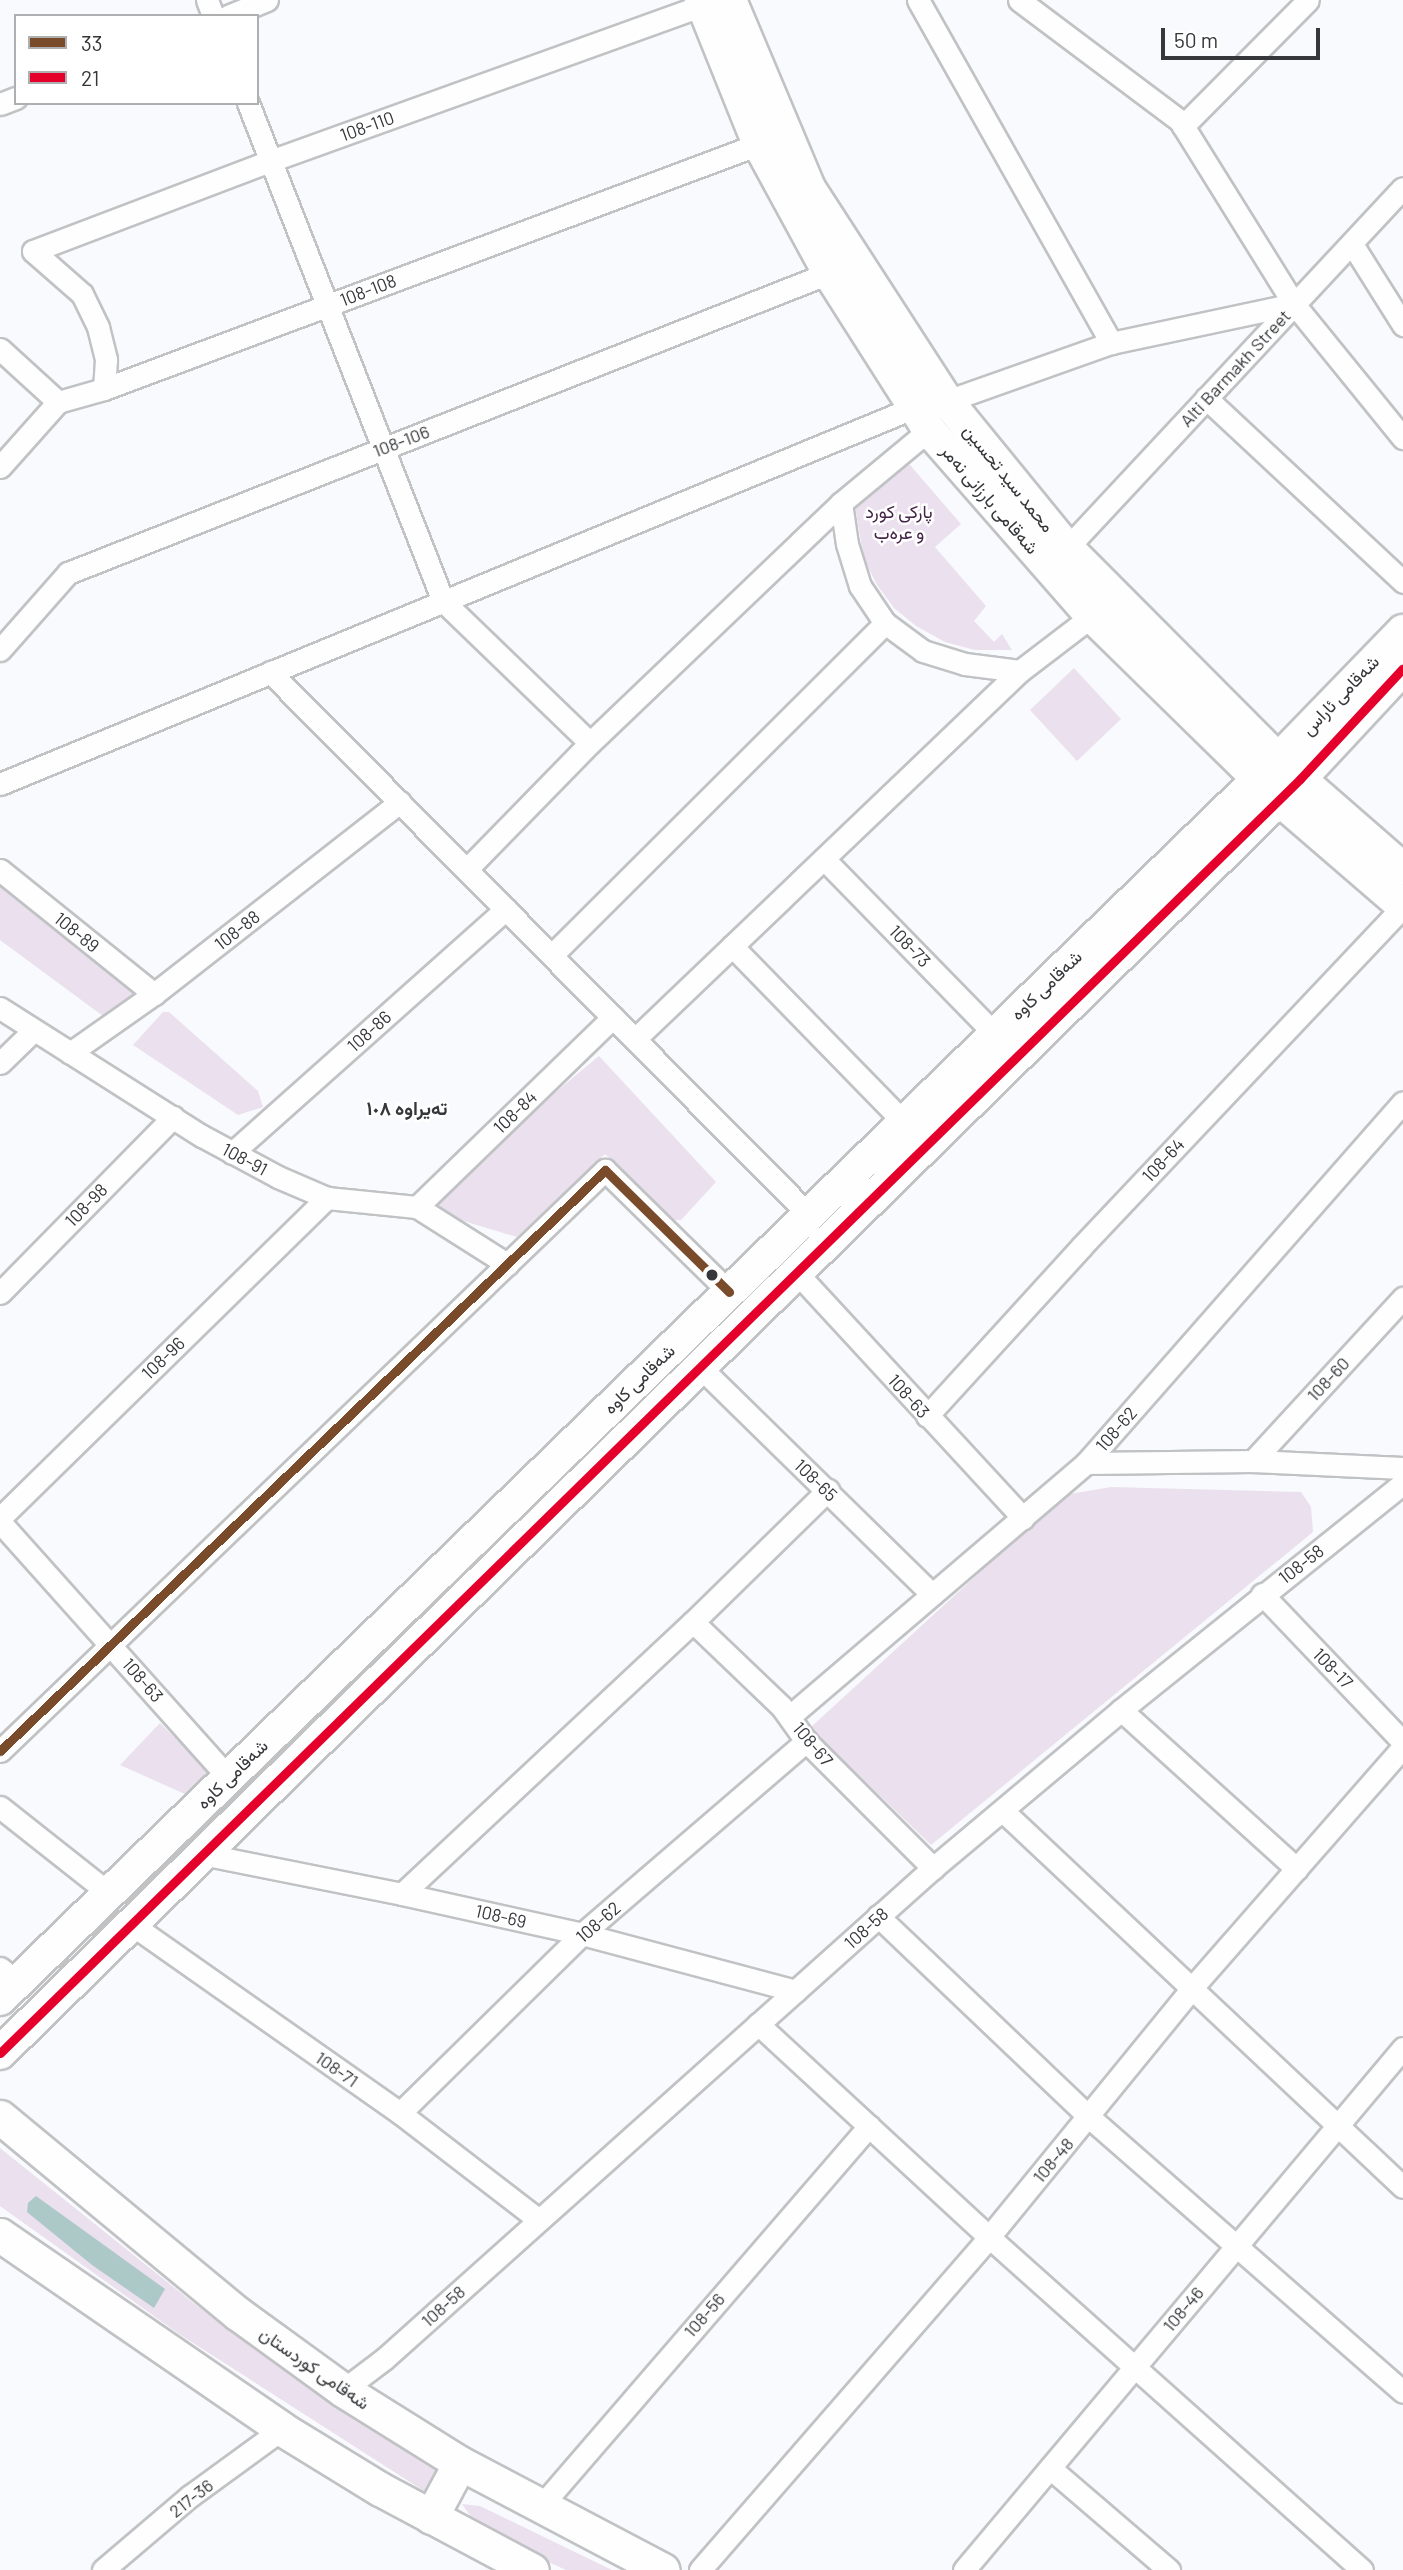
<!DOCTYPE html>
<meta charset="utf-8">
<style>
body{margin:0}
#map{position:relative;width:1403px;height:2570px;overflow:hidden;background:#f8fafd;font-family:Barlow,Vazirmatn,sans-serif}
div>[style]{position:absolute}
.green>*{inset:0;background:#ebe0ee}
.water>*{inset:0;background:#acc9c7}
.roads{filter:drop-shadow(2px 0 #c0c2c4) drop-shadow(-2px 0 #c0c2c4) drop-shadow(0 2px #c0c2c4) drop-shadow(0 -2px #c0c2c4)}
.minor>*{height:21px;margin:-10.5px;padding:0 10.5px;transform-origin:10.5px;border-radius:10.5px;background:#fefeff}
.primary>*{height:32px;margin:-16px;padding:0 16px;transform-origin:16px;border-radius:16px;background:#fefeff}
.trunk>*{height:33px;margin:-16.5px;padding:0 16.5px;transform-origin:16.5px;border-radius:16.5px;background:#fefeff}
.bus-1>*{height:9px;margin:-4.5px;padding:0 4.5px;transform-origin:4.5px;border-radius:4.5px;background:#7a4b2a}
.bus-2>*{height:9px;margin:-4.5px;padding:0 4.5px;transform-origin:4.5px;border-radius:4.5px;background:#e4002b}
.dots>*{width:19px;height:19px;translate:-50% -50%;box-sizing:border-box;border:4px solid #fff;border-radius:50%}
span{translate:-50% -50%;white-space:nowrap;text-align:center;line-height:1.15;-webkit-text-stroke:5px #fff;paint-order:stroke}
.street-label{font-size:18px;color:#35373a}
.park-label{font-size:18px;color:#442447}
.neighbourhood-label{font-size:19px;color:#35373a;font-weight:700}
.legend{position:absolute;left:14px;top:14px;width:245px;height:91px;box-sizing:border-box;background:#fff;border:2px solid #aeafb0;margin:0;padding:9px 12px;list-style:none;font-size:21px;color:#35373a}
.legend li{display:flex;align-items:center;gap:14px;height:35px}
.legend b{width:35px;border:2px solid #aeafb0}
.scale{position:absolute;left:1161px;top:28px;width:159px;height:32px;box-sizing:border-box;border:4px solid #35373a;border-top:0;padding-left:9px;font-size:21px;line-height:24px;white-space:nowrap;color:#35373a;-webkit-text-stroke:5px #fff;paint-order:stroke}
</style>
<div id="map">
<div class="green">
<div style="clip-path:polygon(898px 463px,910px 465px,961px 524px,935px 547px,986px 606px,974px 621px,994px 642px,1002px 634px,1012px 650px,975px 650px,945px 642px,916px 626px,894px 608px,877px 585px,864px 559px,855px 507px)"></div>
<div style="clip-path:polygon(1074px 668px,1121px 719px,1077px 761px,1030px 710px)"></div>
<div style="clip-path:polygon(0 881px,139px 995px,107px 1019px,0 940px)"></div>
<div style="clip-path:polygon(163px 1012px,169px 1012px,258px 1091px,263px 1107px,238px 1115px,133px 1045px)"></div>
<div style="clip-path:polygon(599px 1056px,716px 1182px,681px 1220px,672px 1220px,605px 1154px,517px 1237px,417px 1207px)"></div>
<div style="clip-path:polygon(1111px 1487px,1301px 1492px,1311px 1507px,1313px 1532px,931px 1845px,810px 1728px,1064px 1495px)"></div>
<div style="clip-path:polygon(160px 1723px,210px 1772px,187px 1795px,120px 1765px)"></div>
<div style="clip-path:polygon(0 2148px,196px 2305px,443px 2470px,427px 2493px,179px 2334px,0 2206px)"></div>
<div style="clip-path:polygon(462px 2504px,480px 2506px,612px 2570px,566px 2570px,500px 2540px,472px 2518px)"></div>
</div>
<div class="water">
<div style="clip-path:polygon(36px 2196px,165px 2289px,154px 2308px,92px 2265px,27px 2212px,28px 2203px)"></div>
</div>
<div class="roads">
<div class="minor">
<div style="left:207px;top:0;width:17px;rotate:69deg"></div>
<div style="left:918px;top:0;width:394px;rotate:60.6deg"></div>
<div style="left:1019px;top:0;width:201px;rotate:36.9deg"></div>
<div style="left:1180px;top:121px;width:216px;rotate:58.1deg"></div>
<div style="left:1294px;top:304px;width:173px;rotate:50.9deg"></div>
<div style="left:228px;top:16px;width:42px;rotate:-22.3deg"></div>
<div style="left:248px;top:103px;width:535px;rotate:68.62deg"></div>
<div style="left:443px;top:601px;width:204px;rotate:44deg"></div>
<div style="left:0;top:104px;width:17px;rotate:-21deg"></div>
<div style="left:1183px;top:126px;width:177px;rotate:-45.2deg"></div>
<div style="left:1352px;top:244px;width:96px;rotate:57.8deg"></div>
<div style="left:33px;top:251px;width:254px;rotate:-20.8deg"></div>
<div style="left:270px;top:161px;width:460px;rotate:-19.8deg"></div>
<div style="left:33px;top:251px;width:65px;rotate:41.3deg"></div>
<div style="left:82px;top:294px;width:37px;rotate:64deg"></div>
<div style="left:98px;top:327px;width:34px;rotate:76deg"></div>
<div style="left:106px;top:360px;width:29px;rotate:94deg"></div>
<div style="left:0;top:349px;width:79px;rotate:42.4deg"></div>
<div style="left:1206px;top:398px;width:270px;rotate:43deg"></div>
<div style="left:947px;top:401px;width:174px;rotate:-19.5deg"></div>
<div style="left:1111px;top:343px;width:187px;rotate:-12deg"></div>
<div style="left:0;top:467px;width:87px;rotate:-48.3deg"></div>
<div style="left:58px;top:402px;width:48px;rotate:-15.8deg"></div>
<div style="left:104px;top:389px;width:699px;rotate:-20.51deg"></div>
<div style="left:841px;top:503px;width:41px;rotate:81.7deg"></div>
<div style="left:847px;top:544px;width:44px;rotate:72.8deg"></div>
<div style="left:860px;top:586px;width:45px;rotate:56deg"></div>
<div style="left:885px;top:623px;width:47px;rotate:36.4deg"></div>
<div style="left:923px;top:651px;width:44px;rotate:17.2deg"></div>
<div style="left:965px;top:664px;width:55px;rotate:7.3deg"></div>
<div style="left:1067px;top:548px;width:492px;rotate:-47deg"></div>
<div style="left:0;top:650px;width:103px;rotate:-48.6deg"></div>
<div style="left:68px;top:573px;width:818px;rotate:-21.52deg"></div>
<div style="left:270px;top:672px;width:765px;rotate:45.21deg"></div>
<div style="left:0;top:784px;width:990px;rotate:-22.39deg"></div>
<div style="left:824px;top:859px;width:245px;rotate:45.7deg"></div>
<div style="left:467px;top:869px;width:176px;rotate:-45.7deg"></div>
<div style="left:590px;top:743px;width:347px;rotate:-43.7deg"></div>
<div style="left:841px;top:503px;width:114px;rotate:-39.7deg"></div>
<div style="left:0;top:870px;width:198px;rotate:38.8deg"></div>
<div style="left:732px;top:946px;width:246px;rotate:45.7deg"></div>
<div style="left:552px;top:955px;width:470px;rotate:-44.9deg"></div>
<div style="left:0;top:1008px;width:239px;rotate:32.4deg"></div>
<div style="left:202px;top:1136px;width:86px;rotate:28.3deg"></div>
<div style="left:278px;top:1177px;width:53px;rotate:23.2deg"></div>
<div style="left:327px;top:1198px;width:90px;rotate:5.7deg"></div>
<div style="left:417px;top:1207px;width:107px;rotate:32.3deg"></div>
<div style="left:635px;top:1039px;width:533px;rotate:-43.71deg"></div>
<div style="left:1020px;top:671px;width:91px;rotate:-37.4deg"></div>
<div style="left:70px;top:1053px;width:103px;rotate:-35.1deg"></div>
<div style="left:154px;top:994px;width:312px;rotate:-38deg"></div>
<div style="left:0;top:1063px;width:47px;rotate:-44.1deg"></div>
<div style="left:232px;top:1153px;width:367px;rotate:-41.7deg"></div>
<div style="left:417px;top:1207px;width:273px;rotate:-44.1deg"></div>
<div style="left:796px;top:1272px;width:335px;rotate:47.3deg"></div>
<div style="left:0;top:1293px;width:247px;rotate:-45.5deg"></div>
<div style="left:700px;top:1367px;width:325px;rotate:44.4deg"></div>
<div style="left:927px;top:1416px;width:230px;rotate:-47.6deg"></div>
<div style="left:1082px;top:1246px;width:467px;rotate:-46.6deg"></div>
<div style="left:1253px;top:1461px;width:222px;rotate:-47.4deg"></div>
<div style="left:1086px;top:1463px;width:167px;rotate:-0.7deg"></div>
<div style="left:1253px;top:1461px;width:150px;rotate:2.7deg"></div>
<div style="left:0;top:1518px;width:458px;rotate:-44.4deg"></div>
<div style="left:0;top:1522px;width:342px;rotate:48.2deg"></div>
<div style="left:1262px;top:1594px;width:204px;rotate:46.4deg"></div>
<div style="left:693px;top:1622px;width:122px;rotate:43.7deg"></div>
<div style="left:781px;top:1706px;width:43px;rotate:54.5deg"></div>
<div style="left:806px;top:1741px;width:180px;rotate:45deg"></div>
<div style="left:1121px;top:1710px;width:237px;rotate:42.1deg"></div>
<div style="left:790px;top:1716px;width:389px;rotate:-40.5deg"></div>
<div style="left:1086px;top:1463px;width:480px;rotate:-48.7deg"></div>
<div style="left:0;top:1751px;width:839px;rotate:-43.84deg"></div>
<div style="left:605px;top:1170px;width:174px;rotate:44.5deg"></div>
<div style="left:0;top:1807px;width:139px;rotate:38.3deg"></div>
<div style="left:1003px;top:1811px;width:549px;rotate:43.23deg"></div>
<div style="left:202px;top:1854px;width:204px;rotate:11.3deg"></div>
<div style="left:402px;top:1894px;width:184px;rotate:12.5deg"></div>
<div style="left:582px;top:1934px;width:221px;rotate:14.9deg"></div>
<div style="left:402px;top:1894px;width:398px;rotate:-43.1deg"></div>
<div style="left:693px;top:1622px;width:189px;rotate:-44.4deg"></div>
<div style="left:878px;top:1916px;width:291px;rotate:43.6deg"></div>
<div style="left:1089px;top:2117px;width:417px;rotate:41.2deg"></div>
<div style="left:131px;top:1924px;width:329px;rotate:35.1deg"></div>
<div style="left:400px;top:2113px;width:175px;rotate:37.6deg"></div>
<div style="left:0;top:1968px;width:22px;rotate:39deg"></div>
<div style="left:758px;top:2024px;width:314px;rotate:42.7deg"></div>
<div style="left:989px;top:2237px;width:500px;rotate:41.76deg"></div>
<div style="left:400px;top:2113px;width:255px;rotate:-44.5deg"></div>
<div style="left:582px;top:1934px;width:296px;rotate:-40.7deg"></div>
<div style="left:343px;top:2390px;width:51px;rotate:-37.1deg"></div>
<div style="left:384px;top:2359px;width:737px;rotate:-41.81deg"></div>
<div style="left:933px;top:1868px;width:246px;rotate:-40deg"></div>
<div style="left:1121px;top:1710px;width:362px;rotate:-38.8deg"></div>
<div style="left:1050px;top:2468px;width:157px;rotate:40.6deg"></div>
<div style="left:541px;top:2506px;width:502px;rotate:-49.2deg"></div>
<div style="left:103px;top:2570px;width:114px;rotate:-40.4deg"></div>
<div style="left:190px;top:2496px;width:114px;rotate:-36.1deg"></div>
<div style="left:700px;top:2570px;width:441px;rotate:-49deg"></div>
<div style="left:989px;top:2237px;width:320px;rotate:-50.8deg"></div>
<div style="left:1191px;top:1989px;width:322px;rotate:-48.8deg"></div>
<div style="left:964px;top:2570px;width:682px;rotate:-49.94deg"></div>
</div>
<div class="primary">
<div style="left:701px;top:0;width:155px;rotate:68.1deg"></div>
<div style="left:759px;top:144px;width:147px;rotate:61.5deg"></div>
<div style="left:829px;top:273px;width:186px;rotate:57.5deg"></div>
<div style="left:929px;top:430px;width:247px;rotate:48.8deg"></div>
<div style="left:1092px;top:616px;width:262px;rotate:44.4deg"></div>
<div style="left:1279px;top:799px;width:164px;rotate:40.8deg"></div>
<div style="left:730px;top:0;width:204px;rotate:67.2deg"></div>
<div style="left:809px;top:188px;width:254px;rotate:57.1deg"></div>
<div style="left:947px;top:401px;width:190px;rotate:50.8deg"></div>
<div style="left:1067px;top:548px;width:299px;rotate:45.1deg"></div>
<div style="left:1278px;top:760px;width:166px;rotate:41.1deg"></div>
<div style="left:0;top:1999px;width:1780px;rotate:-44.11deg"></div>
<div style="left:1278px;top:760px;width:180px;rotate:-45.9deg"></div>
<div style="left:0;top:2053px;width:1820px;rotate:-44.42deg"></div>
<div style="left:1300px;top:779px;width:151px;rotate:-47.1deg"></div>
</div>
<div class="trunk">
<div style="left:0;top:2117px;width:308px;rotate:39.6deg"></div>
<div style="left:237px;top:2313px;width:131px;rotate:36deg"></div>
<div style="left:343px;top:2390px;width:138px;rotate:32deg"></div>
<div style="left:460px;top:2463px;width:229px;rotate:27.8deg"></div>
<div style="left:0;top:2235px;width:342px;rotate:34.5deg"></div>
<div style="left:282px;top:2429px;width:115px;rotate:31.5deg"></div>
<div style="left:380px;top:2489px;width:172px;rotate:28.1deg"></div>
<div style="left:431px;top:2517px;width:61px;rotate:-61.8deg"></div>
</div>
</div>
<div class="bus-1">
<div style="left:0;top:1751px;width:839px;rotate:-43.84deg"></div>
<div style="left:605px;top:1170px;width:174px;rotate:44.5deg"></div>
</div>
<div class="bus-2">
<div style="left:0;top:2053px;width:1820px;rotate:-44.42deg"></div>
<div style="left:1300px;top:779px;width:151px;rotate:-47.1deg"></div>
</div>
<div class="dots">
<div style="left:712px;top:1275px;background:#35373a"></div>
</div>
<div class="street-label">
<span style="left:367px;top:126px;rotate:-20deg">108-110</span>
<span style="left:368px;top:290px;rotate:-21deg">108-108</span>
<span style="left:1235px;top:368px;rotate:-47deg">Alti Barmakh Street</span>
<span style="left:401px;top:441px;rotate:-21deg">108-106</span>
<span style="left:1009px;top:478px;rotate:51deg">محمد سید تحسین</span>
<span style="left:990px;top:499px;rotate:49deg">شەقامی بارزانی نەمر</span>
<span style="left:1340px;top:695px;rotate:-46deg">شەقامی ئاراس</span>
<span style="left:237px;top:930px;rotate:-38deg">108-88</span>
<span style="left:77px;top:932px;rotate:39deg">108-89</span>
<span style="left:910px;top:946px;rotate:46deg">108-73</span>
<span style="left:1046px;top:985px;rotate:-44deg">شەقامی کاوە</span>
<span style="left:369px;top:1031px;rotate:-42deg">108-86</span>
<span style="left:515px;top:1112px;rotate:-44deg">108-84</span>
<span style="left:245px;top:1159px;rotate:28deg">108-91</span>
<span style="left:1163px;top:1160px;rotate:-47deg">108-64</span>
<span style="left:86px;top:1205px;rotate:-46deg">108-98</span>
<span style="left:163px;top:1358px;rotate:-44deg">108-96</span>
<span style="left:639px;top:1379px;rotate:-44deg">شەقامی کاوە</span>
<span style="left:1328px;top:1379px;rotate:-47deg">108-60</span>
<span style="left:909px;top:1396px;rotate:48deg">108-63</span>
<span style="left:1116px;top:1429px;rotate:-49deg">108-62</span>
<span style="left:816px;top:1480px;rotate:44deg">108-65</span>
<span style="left:1301px;top:1564px;rotate:-38deg">108-58</span>
<span style="left:1333px;top:1668px;rotate:46deg">108-17</span>
<span style="left:143px;top:1680px;rotate:49deg">108-63</span>
<span style="left:813px;top:1744px;rotate:50deg">108-67</span>
<span style="left:232px;top:1774px;rotate:-44deg">شەقامی کاوە</span>
<span style="left:501px;top:1916px;rotate:13deg">108-69</span>
<span style="left:598px;top:1922px;rotate:-41deg">108-62</span>
<span style="left:866px;top:1928px;rotate:-42deg">108-58</span>
<span style="left:337px;top:2069px;rotate:35deg">108-71</span>
<span style="left:1053px;top:2160px;rotate:-50deg">108-48</span>
<span style="left:443px;top:2306px;rotate:-42deg">108-58</span>
<span style="left:1183px;top:2309px;rotate:-50deg">108-46</span>
<span style="left:704px;top:2315px;rotate:-49deg">108-56</span>
<span style="left:315px;top:2368px;rotate:35deg">شەقامی کوردستان</span>
<span style="left:191px;top:2498px;rotate:-38deg">217-36</span>
</div>
<div class="park-label">
<span style="left:899px;top:522px">پاركی كورد<br>و عرەب</span>
</div>
<div class="neighbourhood-label">
<span style="left:407px;top:1108px">تەیراوە ١٠٨</span>
</div>
<ul class="legend">
<li><b style="height:9px;background:#7a4b2a"></b>33</li>
<li><b style="height:9px;background:#e4002b"></b>21</li>
</ul>
<div class="scale">50 m</div>
</div>
